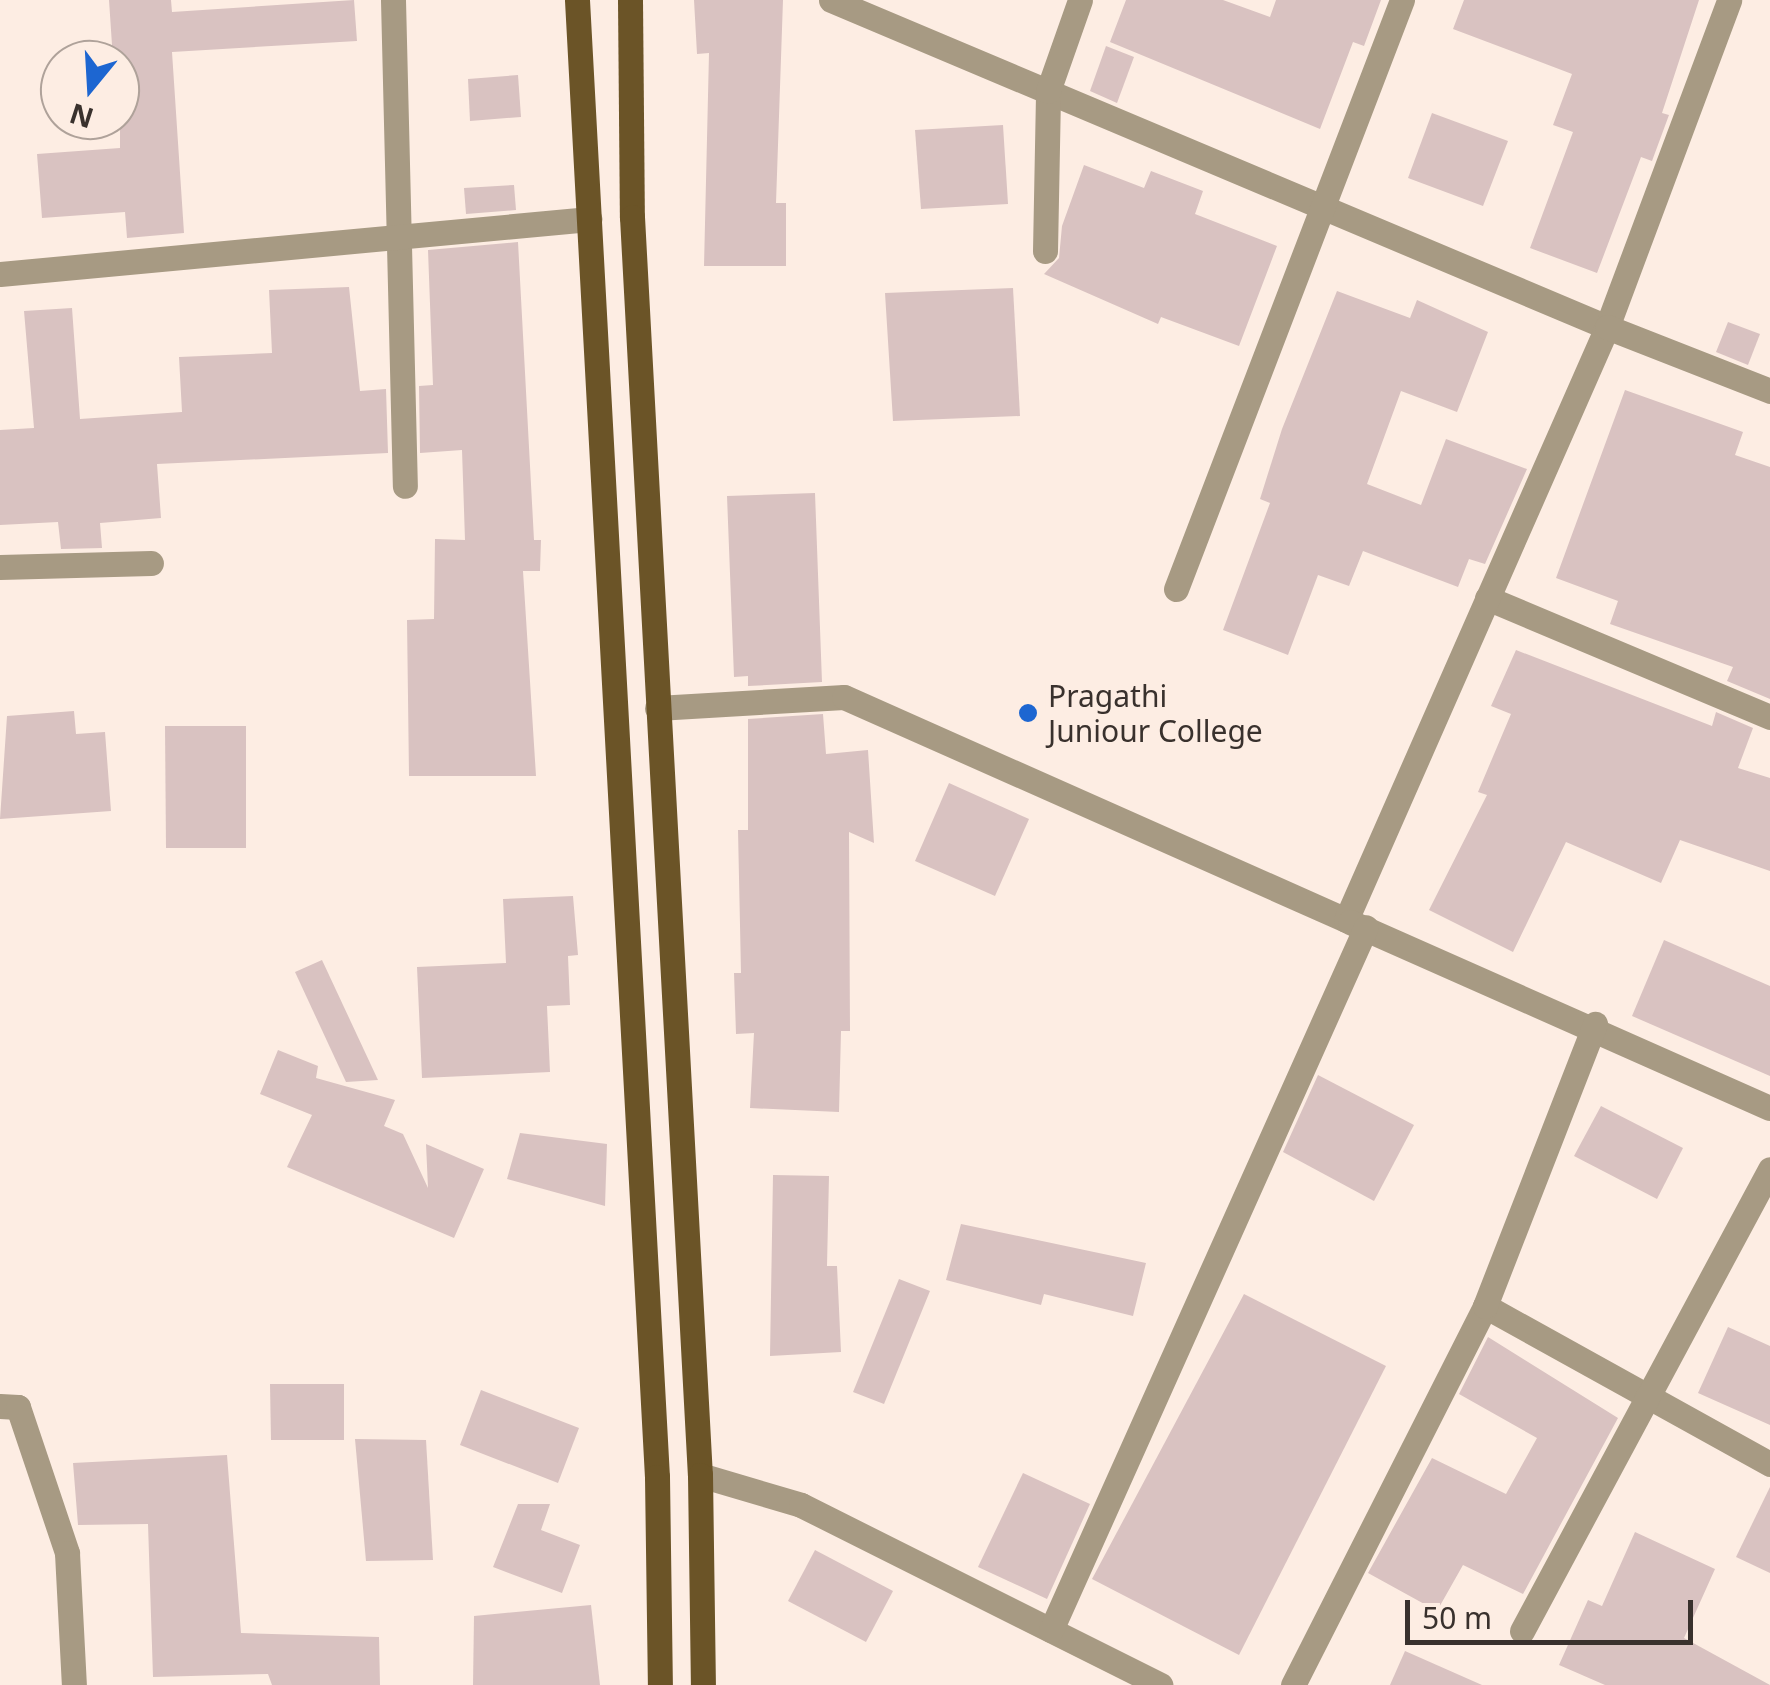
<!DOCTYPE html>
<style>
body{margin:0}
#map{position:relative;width:1770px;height:1685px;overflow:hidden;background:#fdede3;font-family:"Noto Sans",sans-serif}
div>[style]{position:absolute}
.building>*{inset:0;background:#d9c2c1}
.minor>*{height:25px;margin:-12.5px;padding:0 12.5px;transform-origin:12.5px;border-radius:12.5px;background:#a79a83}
.major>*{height:25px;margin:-12.5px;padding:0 12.5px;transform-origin:12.5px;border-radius:12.5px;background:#6b5427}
.dots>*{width:28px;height:28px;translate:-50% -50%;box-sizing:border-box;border:5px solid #fdede3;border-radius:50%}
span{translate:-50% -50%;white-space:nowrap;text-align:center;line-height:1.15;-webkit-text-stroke:10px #fdede3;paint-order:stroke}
.poi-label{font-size:30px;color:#39312d}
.left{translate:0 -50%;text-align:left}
.north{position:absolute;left:40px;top:40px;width:100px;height:100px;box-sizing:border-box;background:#fdede3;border:2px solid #afa29a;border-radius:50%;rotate:198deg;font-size:28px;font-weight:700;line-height:40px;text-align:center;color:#39312d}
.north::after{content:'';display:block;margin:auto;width:35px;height:45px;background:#1d66d1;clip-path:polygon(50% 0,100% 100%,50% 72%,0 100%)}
.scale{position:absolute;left:1405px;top:1600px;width:288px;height:45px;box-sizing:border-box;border:5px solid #39312d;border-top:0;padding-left:12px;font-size:30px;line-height:35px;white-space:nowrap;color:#39312d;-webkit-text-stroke:8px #fdede3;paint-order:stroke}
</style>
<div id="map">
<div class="building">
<div style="clip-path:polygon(109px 0,171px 0,172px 12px,354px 0,357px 41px,172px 52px,184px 233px,127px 238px,125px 212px,42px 218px,37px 154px,120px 148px,120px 60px,113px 60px)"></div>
<div style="clip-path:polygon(694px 0,783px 0,776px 203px,786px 203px,786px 266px,704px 266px,709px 53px,697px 54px)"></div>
<div style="clip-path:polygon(1126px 0,1223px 0,1270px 17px,1276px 0,1381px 0,1364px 46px,1353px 42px,1320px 129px,1110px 42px)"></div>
<div style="clip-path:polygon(1464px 0,1699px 0,1662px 113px,1669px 115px,1652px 161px,1641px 157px,1597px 273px,1530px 248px,1573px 132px,1553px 125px,1572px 74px,1453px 29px)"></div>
<div style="clip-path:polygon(1106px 46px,1134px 57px,1117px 103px,1090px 91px)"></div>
<div style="clip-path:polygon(518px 75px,521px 117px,470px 121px,468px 79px)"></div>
<div style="clip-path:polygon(1432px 113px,1508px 141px,1483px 206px,1408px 178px)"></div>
<div style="clip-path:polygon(1003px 125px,1008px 204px,921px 209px,915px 130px)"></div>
<div style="clip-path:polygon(1084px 165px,1144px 188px,1151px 171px,1203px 191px,1195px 214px,1277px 246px,1239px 346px,1161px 317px,1158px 324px,1044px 274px,1059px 258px,1062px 226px)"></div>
<div style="clip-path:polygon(514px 185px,516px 210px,466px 214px,464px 188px)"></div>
<div style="clip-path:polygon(518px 242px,534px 540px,541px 540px,540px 571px,523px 571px,536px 776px,409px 776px,407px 620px,434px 619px,435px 539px,465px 540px,462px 450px,420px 453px,419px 386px,433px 385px,428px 250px)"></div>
<div style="clip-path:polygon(349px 287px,360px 391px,386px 389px,388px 453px,157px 464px,161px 518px,100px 523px,102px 548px,61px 549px,58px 522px,0 525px,0 430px,34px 428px,24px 311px,72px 308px,80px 419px,182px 412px,179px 357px,272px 353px,269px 290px)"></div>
<div style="clip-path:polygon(1013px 288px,1020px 416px,893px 421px,885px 293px)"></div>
<div style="clip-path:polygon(1337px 291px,1410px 318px,1417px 300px,1488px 332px,1457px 412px,1401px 391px,1367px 484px,1421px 505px,1446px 439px,1527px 469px,1485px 564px,1469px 559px,1458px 587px,1363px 551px,1349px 586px,1318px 575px,1288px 655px,1223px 630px,1270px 503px,1260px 499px,1282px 429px)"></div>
<div style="clip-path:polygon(1728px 322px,1760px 334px,1748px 365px,1716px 352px)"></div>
<div style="clip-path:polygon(1625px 390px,1743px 432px,1735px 455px,1770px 467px,1770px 699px,1727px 681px,1733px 667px,1610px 624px,1618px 601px,1556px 578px)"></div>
<div style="clip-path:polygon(815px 493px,822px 682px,748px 686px,748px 676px,734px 677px,727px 496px)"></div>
<div style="clip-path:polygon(1516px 650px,1712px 726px,1716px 712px,1753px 728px,1738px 768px,1770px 778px,1770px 871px,1680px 840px,1661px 883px,1566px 842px,1513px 952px,1429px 910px,1487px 795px,1478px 792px,1511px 714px,1491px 706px)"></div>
<div style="clip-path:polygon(74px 711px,76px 734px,105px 732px,111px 811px,0 819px,7px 716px)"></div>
<div style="clip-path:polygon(823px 714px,826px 754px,868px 750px,874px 843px,849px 832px,850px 1031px,841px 1031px,839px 1112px,750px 1108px,754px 1033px,736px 1034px,734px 973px,741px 973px,738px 830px,748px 830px,748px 719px)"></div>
<div style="clip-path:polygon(165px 726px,246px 726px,246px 848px,166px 848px)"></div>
<div style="clip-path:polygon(949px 783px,1029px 819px,995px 896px,915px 861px)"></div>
<div style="clip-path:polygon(573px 896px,578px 955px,568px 956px,570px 1005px,547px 1006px,550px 1072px,422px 1078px,417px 967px,506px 963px,503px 899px)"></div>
<div style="clip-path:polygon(1664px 940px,1770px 986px,1770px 1076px,1632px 1016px)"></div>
<div style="clip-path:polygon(322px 960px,378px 1080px,346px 1082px,295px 972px)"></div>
<div style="clip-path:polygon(278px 1050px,318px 1066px,316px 1078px,395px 1100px,384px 1126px,403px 1134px,428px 1188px,426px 1144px,484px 1169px,454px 1238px,287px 1167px,312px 1115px,260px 1094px)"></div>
<div style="clip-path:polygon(1318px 1075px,1414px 1125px,1374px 1201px,1283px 1152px)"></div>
<div style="clip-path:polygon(1601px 1106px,1683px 1148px,1657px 1199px,1574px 1156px)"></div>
<div style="clip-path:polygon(520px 1133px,607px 1144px,605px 1206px,507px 1179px)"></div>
<div style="clip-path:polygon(773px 1175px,829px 1176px,827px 1266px,837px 1266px,841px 1352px,770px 1356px)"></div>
<div style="clip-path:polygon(961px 1224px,1146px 1263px,1133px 1316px,1044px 1294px,1041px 1305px,946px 1280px)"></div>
<div style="clip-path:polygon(899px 1279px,930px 1291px,884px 1404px,853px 1392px)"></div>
<div style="clip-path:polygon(1244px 1294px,1386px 1366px,1239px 1655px,1092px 1579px)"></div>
<div style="clip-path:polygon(1728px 1327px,1770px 1346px,1770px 1425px,1698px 1393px)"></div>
<div style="clip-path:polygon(1488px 1337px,1618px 1418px,1523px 1594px,1463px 1565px,1437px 1611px,1368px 1573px,1432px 1458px,1506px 1494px,1537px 1438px,1459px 1394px)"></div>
<div style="clip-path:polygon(270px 1384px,344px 1384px,344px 1440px,271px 1440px)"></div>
<div style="clip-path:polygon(481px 1390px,579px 1428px,558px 1483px,460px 1445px)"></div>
<div style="clip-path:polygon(355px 1439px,426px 1440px,433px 1560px,366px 1561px)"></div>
<div style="clip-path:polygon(227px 1455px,241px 1633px,379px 1637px,380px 1685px,272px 1685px,268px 1674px,153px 1677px,148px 1524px,78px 1525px,73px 1463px)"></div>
<div style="clip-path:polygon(1023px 1473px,1090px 1504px,1047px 1599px,978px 1567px)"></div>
<div style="clip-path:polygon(1770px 1487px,1770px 1573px,1736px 1557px)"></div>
<div style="clip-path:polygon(518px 1504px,550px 1504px,541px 1530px,580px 1545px,562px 1593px,493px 1567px)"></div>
<div style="clip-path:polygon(1635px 1532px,1715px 1569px,1684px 1638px,1770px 1685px,1605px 1685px,1559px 1665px,1588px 1600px,1602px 1606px)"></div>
<div style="clip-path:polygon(815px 1550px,893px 1591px,866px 1642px,788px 1601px)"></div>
<div style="clip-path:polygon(591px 1605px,600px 1685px,473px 1685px,474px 1616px)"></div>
<div style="clip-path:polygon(1405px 1651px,1482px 1685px,1390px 1685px)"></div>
</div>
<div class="minor">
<div style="left:393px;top:0;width:486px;rotate:88.6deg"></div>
<div style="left:831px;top:0;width:842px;rotate:22.85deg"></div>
<div style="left:1607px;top:327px;width:349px;rotate:-69.5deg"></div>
<div style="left:1045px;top:251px;width:160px;rotate:-88.9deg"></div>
<div style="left:1048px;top:91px;width:96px;rotate:-70.6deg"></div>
<div style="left:0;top:274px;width:592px;rotate:-5.33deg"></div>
<div style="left:0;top:567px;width:151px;rotate:-1.5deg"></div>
<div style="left:1176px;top:589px;width:631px;rotate:-69.01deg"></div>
<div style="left:1487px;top:598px;width:307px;rotate:22.8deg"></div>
<div style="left:657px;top:708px;width:187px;rotate:-3.4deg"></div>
<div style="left:844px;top:697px;width:549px;rotate:23.95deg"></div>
<div style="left:1346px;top:920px;width:648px;rotate:-66.24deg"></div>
<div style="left:1607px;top:327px;width:175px;rotate:21.4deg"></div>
<div style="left:1350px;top:922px;width:459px;rotate:23.9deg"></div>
<div style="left:1485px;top:1306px;width:326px;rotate:29deg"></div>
<div style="left:0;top:1406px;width:18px;rotate:3deg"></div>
<div style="left:18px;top:1407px;width:154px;rotate:71.4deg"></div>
<div style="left:67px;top:1553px;width:132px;rotate:87deg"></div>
<div style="left:700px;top:1475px;width:105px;rotate:16.5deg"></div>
<div style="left:801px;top:1505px;width:402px;rotate:26.6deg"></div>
<div style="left:1051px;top:1630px;width:770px;rotate:-65.86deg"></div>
<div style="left:1522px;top:1631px;width:524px;rotate:-61.77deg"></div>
<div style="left:1293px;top:1685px;width:425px;rotate:-63.1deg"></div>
<div style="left:1485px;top:1306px;width:303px;rotate:-68.7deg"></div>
</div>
<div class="major">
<div style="left:577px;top:0;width:1479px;rotate:86.9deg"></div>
<div style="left:657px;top:1477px;width:208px;rotate:89.2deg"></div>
<div style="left:630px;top:0;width:217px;rotate:89.5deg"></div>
<div style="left:632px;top:217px;width:1260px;rotate:86.91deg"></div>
<div style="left:700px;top:1475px;width:210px;rotate:89.2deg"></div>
</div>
<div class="dots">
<div style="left:1028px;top:713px;background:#1d66d1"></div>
</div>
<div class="poi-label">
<span class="left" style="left:1048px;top:713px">Pragathi<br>Juniour College</span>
</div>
<div class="north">N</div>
<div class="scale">50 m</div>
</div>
